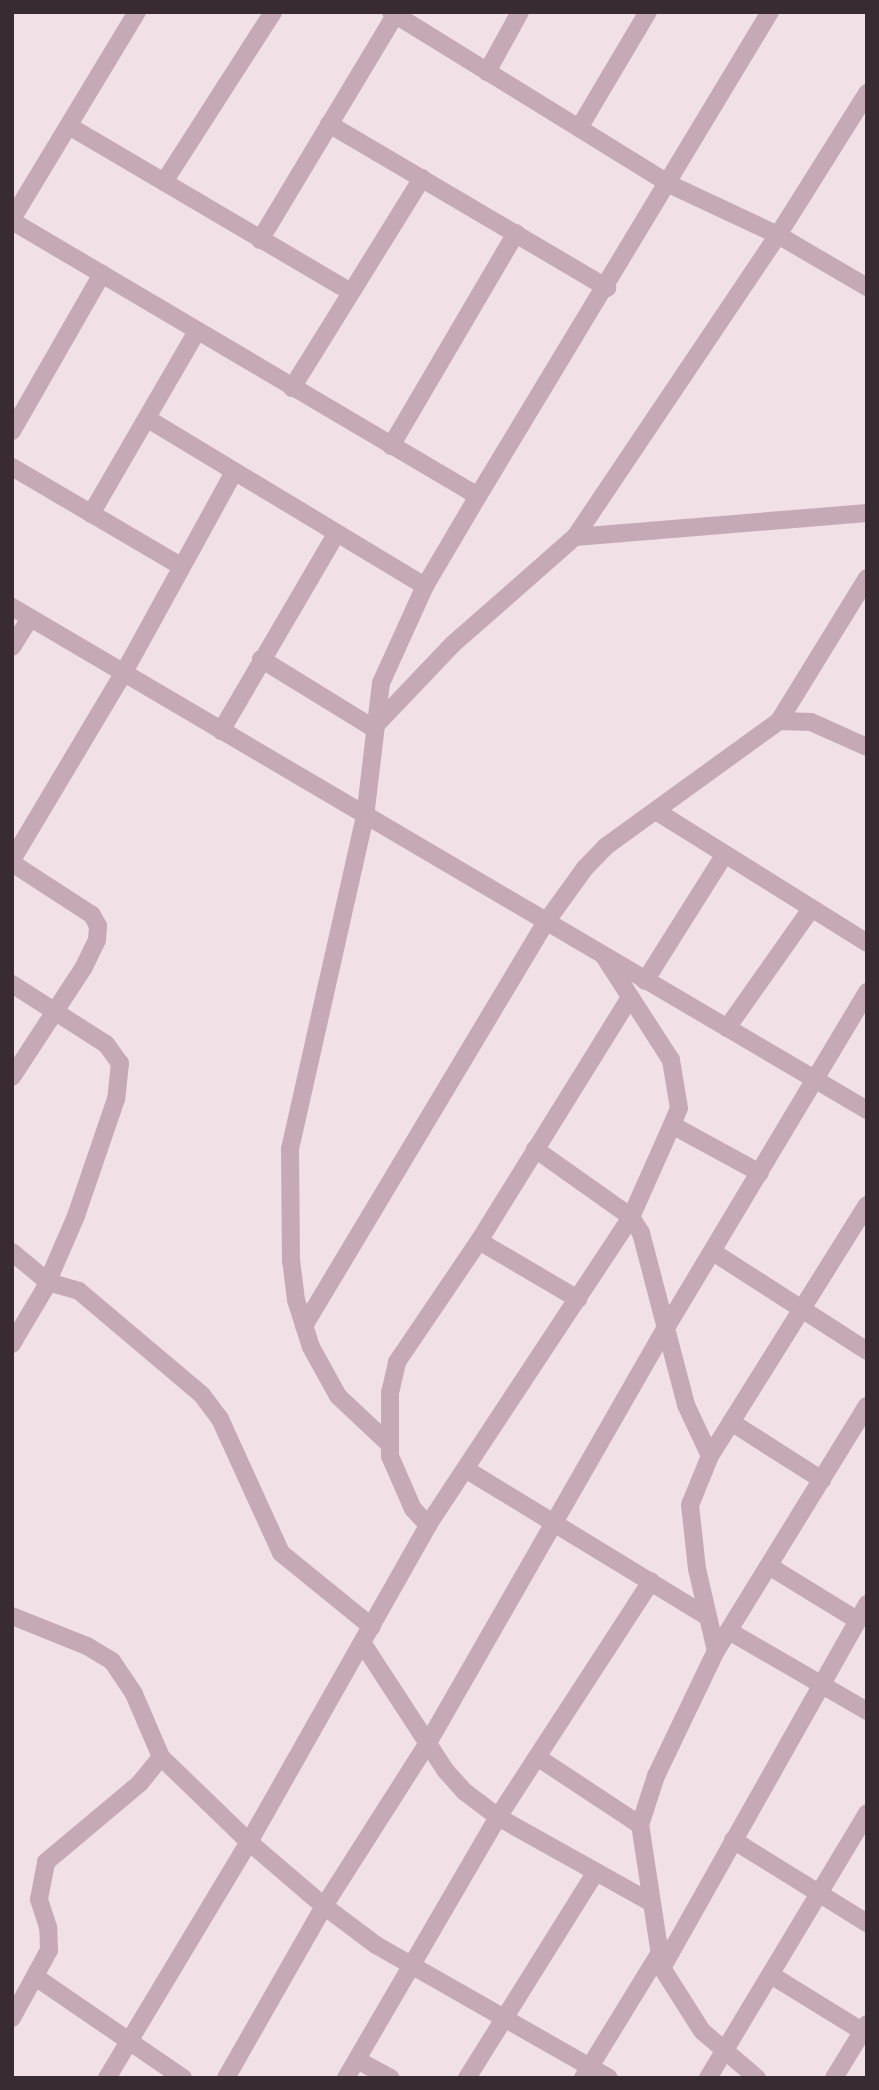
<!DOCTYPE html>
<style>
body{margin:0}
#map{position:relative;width:879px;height:2090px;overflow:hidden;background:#f1e0e6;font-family:Helvetica,sans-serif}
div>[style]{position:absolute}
.minor>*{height:18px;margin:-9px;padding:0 9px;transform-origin:9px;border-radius:9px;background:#c5aab5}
span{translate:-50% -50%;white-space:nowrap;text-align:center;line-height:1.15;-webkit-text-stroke:5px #f9edf1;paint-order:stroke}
.frame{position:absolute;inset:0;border:14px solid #382b32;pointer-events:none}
</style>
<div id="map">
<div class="minor">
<div style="left:391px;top:12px;width:327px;rotate:31.7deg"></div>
<div style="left:669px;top:184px;width:120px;rotate:25.1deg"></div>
<div style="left:778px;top:235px;width:103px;rotate:30.3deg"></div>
<div style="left:487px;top:72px;width:68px;rotate:-61.2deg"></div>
<div style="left:329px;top:124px;width:323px;rotate:30.5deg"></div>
<div style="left:69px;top:126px;width:327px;rotate:30.5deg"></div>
<div style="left:579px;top:128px;width:135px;rotate:-59.3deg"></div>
<div style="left:164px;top:182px;width:202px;rotate:-57.3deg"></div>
<div style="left:12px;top:219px;width:242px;rotate:-58.9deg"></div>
<div style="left:12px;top:221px;width:541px;rotate:30.55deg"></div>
<div style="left:478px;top:496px;width:565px;rotate:-58.9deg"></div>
<div style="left:260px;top:240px;width:262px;rotate:-59deg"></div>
<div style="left:292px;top:388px;width:247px;rotate:-58.2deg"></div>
<div style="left:148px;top:419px;width:323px;rotate:31.1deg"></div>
<div style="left:12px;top:431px;width:181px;rotate:-60.2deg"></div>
<div style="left:391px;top:446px;width:247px;rotate:-59.6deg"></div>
<div style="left:12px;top:467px;width:194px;rotate:30.4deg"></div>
<div style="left:91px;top:514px;width:211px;rotate:-59.9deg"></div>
<div style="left:575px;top:537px;width:293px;rotate:-4.7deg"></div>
<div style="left:12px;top:607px;width:992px;rotate:30.47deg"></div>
<div style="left:12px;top:647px;width:34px;rotate:-58deg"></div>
<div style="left:261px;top:659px;width:132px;rotate:31.6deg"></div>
<div style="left:373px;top:728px;width:116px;rotate:-46.4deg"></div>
<div style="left:453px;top:644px;width:162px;rotate:-41.3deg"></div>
<div style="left:575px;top:537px;width:364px;rotate:-56.1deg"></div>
<div style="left:778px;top:235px;width:168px;rotate:-57.9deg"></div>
<div style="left:779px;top:721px;width:32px;rotate:2deg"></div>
<div style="left:811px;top:722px;width:61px;rotate:24.1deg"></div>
<div style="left:221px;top:731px;width:228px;rotate:-59.7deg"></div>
<div style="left:656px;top:811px;width:249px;rotate:32deg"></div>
<div style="left:12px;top:860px;width:217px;rotate:-59.2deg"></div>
<div style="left:123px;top:674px;width:230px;rotate:-61.2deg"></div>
<div style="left:12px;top:863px;width:95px;rotate:33deg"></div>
<div style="left:92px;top:915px;width:13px;rotate:61deg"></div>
<div style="left:98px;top:926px;width:14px;rotate:94deg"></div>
<div style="left:97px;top:940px;width:30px;rotate:116deg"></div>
<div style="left:84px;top:967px;width:131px;rotate:123.2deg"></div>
<div style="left:645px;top:981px;width:150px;rotate:-57.8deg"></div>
<div style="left:12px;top:984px;width:112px;rotate:32.6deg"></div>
<div style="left:106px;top:1044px;width:24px;rotate:54deg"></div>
<div style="left:120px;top:1063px;width:36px;rotate:96deg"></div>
<div style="left:116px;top:1099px;width:124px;rotate:108.9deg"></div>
<div style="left:76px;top:1216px;width:81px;rotate:113.4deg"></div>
<div style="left:44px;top:1290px;width:63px;rotate:120.7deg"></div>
<div style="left:727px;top:1028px;width:146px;rotate:-54.8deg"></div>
<div style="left:672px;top:1125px;width:100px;rotate:28.6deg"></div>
<div style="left:535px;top:1149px;width:118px;rotate:35.3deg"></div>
<div style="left:631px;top:1217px;width:19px;rotate:58deg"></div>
<div style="left:641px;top:1233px;width:178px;rotate:75.3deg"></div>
<div style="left:686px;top:1405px;width:56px;rotate:64.8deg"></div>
<div style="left:479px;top:1241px;width:115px;rotate:30.4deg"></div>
<div style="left:12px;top:1252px;width:47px;rotate:39.8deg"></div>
<div style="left:48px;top:1282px;width:32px;rotate:16deg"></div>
<div style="left:79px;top:1291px;width:161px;rotate:40.2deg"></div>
<div style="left:202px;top:1395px;width:30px;rotate:53deg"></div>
<div style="left:220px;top:1419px;width:147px;rotate:65.5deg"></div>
<div style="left:281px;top:1553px;width:117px;rotate:39.1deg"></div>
<div style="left:713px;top:1252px;width:183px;rotate:32.7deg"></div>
<div style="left:304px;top:1326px;width:471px;rotate:-59.1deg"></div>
<div style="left:546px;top:922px;width:67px;rotate:-54.2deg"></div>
<div style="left:585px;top:868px;width:29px;rotate:-46deg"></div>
<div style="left:605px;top:847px;width:215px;rotate:-35.9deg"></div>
<div style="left:779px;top:721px;width:168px;rotate:-58.4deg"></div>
<div style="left:731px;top:1422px;width:108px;rotate:32.5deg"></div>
<div style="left:388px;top:1443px;width:69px;rotate:-136.8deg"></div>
<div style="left:338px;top:1396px;width:56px;rotate:-118.9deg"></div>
<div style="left:311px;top:1347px;width:49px;rotate:-107.7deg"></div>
<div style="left:296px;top:1300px;width:38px;rotate:-97deg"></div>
<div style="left:291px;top:1262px;width:113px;rotate:-90.5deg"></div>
<div style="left:290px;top:1149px;width:340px;rotate:-77.3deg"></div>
<div style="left:365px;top:817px;width:135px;rotate:-83.2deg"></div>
<div style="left:381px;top:683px;width:107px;rotate:-65.6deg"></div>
<div style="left:425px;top:586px;width:104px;rotate:-59.5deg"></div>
<div style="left:467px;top:1470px;width:282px;rotate:31.4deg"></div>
<div style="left:428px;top:1525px;width:22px;rotate:-133deg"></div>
<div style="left:413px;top:1509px;width:58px;rotate:-113.5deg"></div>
<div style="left:390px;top:1456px;width:63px;rotate:-90deg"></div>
<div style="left:390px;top:1393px;width:32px;rotate:-77deg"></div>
<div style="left:397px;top:1362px;width:146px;rotate:-55.9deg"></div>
<div style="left:479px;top:1241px;width:287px;rotate:-58.2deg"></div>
<div style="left:769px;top:1566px;width:103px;rotate:31.5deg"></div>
<div style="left:12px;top:1616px;width:81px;rotate:21.8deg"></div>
<div style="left:87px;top:1646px;width:29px;rotate:31deg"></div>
<div style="left:112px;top:1661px;width:40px;rotate:56deg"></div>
<div style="left:134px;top:1694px;width:69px;rotate:66.8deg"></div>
<div style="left:161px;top:1757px;width:122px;rotate:44deg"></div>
<div style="left:249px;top:1842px;width:99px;rotate:40.5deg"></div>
<div style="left:324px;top:1906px;width:65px;rotate:36.9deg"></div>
<div style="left:376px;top:1945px;width:268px;rotate:29.7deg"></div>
<div style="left:729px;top:1631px;width:160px;rotate:30.1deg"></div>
<div style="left:363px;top:1644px;width:150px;rotate:56.9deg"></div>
<div style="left:445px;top:1770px;width:30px;rotate:48deg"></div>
<div style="left:465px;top:1792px;width:41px;rotate:37.1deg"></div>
<div style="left:498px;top:1817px;width:174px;rotate:29.2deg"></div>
<div style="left:716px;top:1651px;width:84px;rotate:-103deg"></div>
<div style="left:697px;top:1569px;width:64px;rotate:-96.2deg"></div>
<div style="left:690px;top:1505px;width:53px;rotate:-67.8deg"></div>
<div style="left:710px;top:1456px;width:296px;rotate:-58deg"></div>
<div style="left:537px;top:1757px;width:123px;rotate:33.4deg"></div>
<div style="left:733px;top:1840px;width:158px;rotate:31.8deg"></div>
<div style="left:662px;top:1968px;width:418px;rotate:-60.6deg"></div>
<div style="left:771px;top:1975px;width:107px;rotate:31.6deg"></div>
<div style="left:37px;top:1978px;width:177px;rotate:34.4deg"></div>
<div style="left:12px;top:2018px;width:77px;rotate:-61.4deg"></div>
<div style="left:49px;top:1950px;width:23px;rotate:-92deg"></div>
<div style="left:48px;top:1927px;width:29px;rotate:-108deg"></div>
<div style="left:39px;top:1899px;width:38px;rotate:-79deg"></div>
<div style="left:46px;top:1862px;width:123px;rotate:-40deg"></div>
<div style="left:140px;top:1783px;width:33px;rotate:-51deg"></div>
<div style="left:357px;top:2060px;width:38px;rotate:28deg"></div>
<div style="left:107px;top:2078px;width:275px;rotate:-59deg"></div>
<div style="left:249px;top:1842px;width:364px;rotate:-60.5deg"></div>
<div style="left:428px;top:1525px;width:369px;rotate:-56.6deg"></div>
<div style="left:631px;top:1217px;width:101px;rotate:-66deg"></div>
<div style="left:672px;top:1125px;width:18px;rotate:-68deg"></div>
<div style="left:679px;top:1108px;width:49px;rotate:-99.5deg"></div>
<div style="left:671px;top:1060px;width:124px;rotate:-122.8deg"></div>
<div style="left:226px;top:2078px;width:198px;rotate:-60.3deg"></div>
<div style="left:324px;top:1906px;width:196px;rotate:-57.5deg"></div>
<div style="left:429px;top:1741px;width:476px;rotate:-60.2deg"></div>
<div style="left:666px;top:1328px;width:392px;rotate:-59.1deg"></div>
<div style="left:346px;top:2078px;width:302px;rotate:-59.8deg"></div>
<div style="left:498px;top:1817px;width:281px;rotate:-57deg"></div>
<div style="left:467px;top:2078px;width:242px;rotate:-58deg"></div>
<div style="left:583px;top:2078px;width:145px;rotate:-58.5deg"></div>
<div style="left:708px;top:2078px;width:309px;rotate:-59deg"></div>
<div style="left:757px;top:2078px;width:72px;rotate:-139.5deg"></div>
<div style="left:702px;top:2031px;width:75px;rotate:-122.4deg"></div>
<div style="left:662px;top:1968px;width:145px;rotate:-98.7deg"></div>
<div style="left:640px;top:1825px;width:52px;rotate:-71.9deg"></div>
<div style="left:656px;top:1776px;width:139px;rotate:-64.4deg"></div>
<div style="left:716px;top:1651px;width:288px;rotate:-58.4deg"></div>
<div style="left:834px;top:2078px;width:63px;rotate:-58.6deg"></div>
</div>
<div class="frame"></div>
</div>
